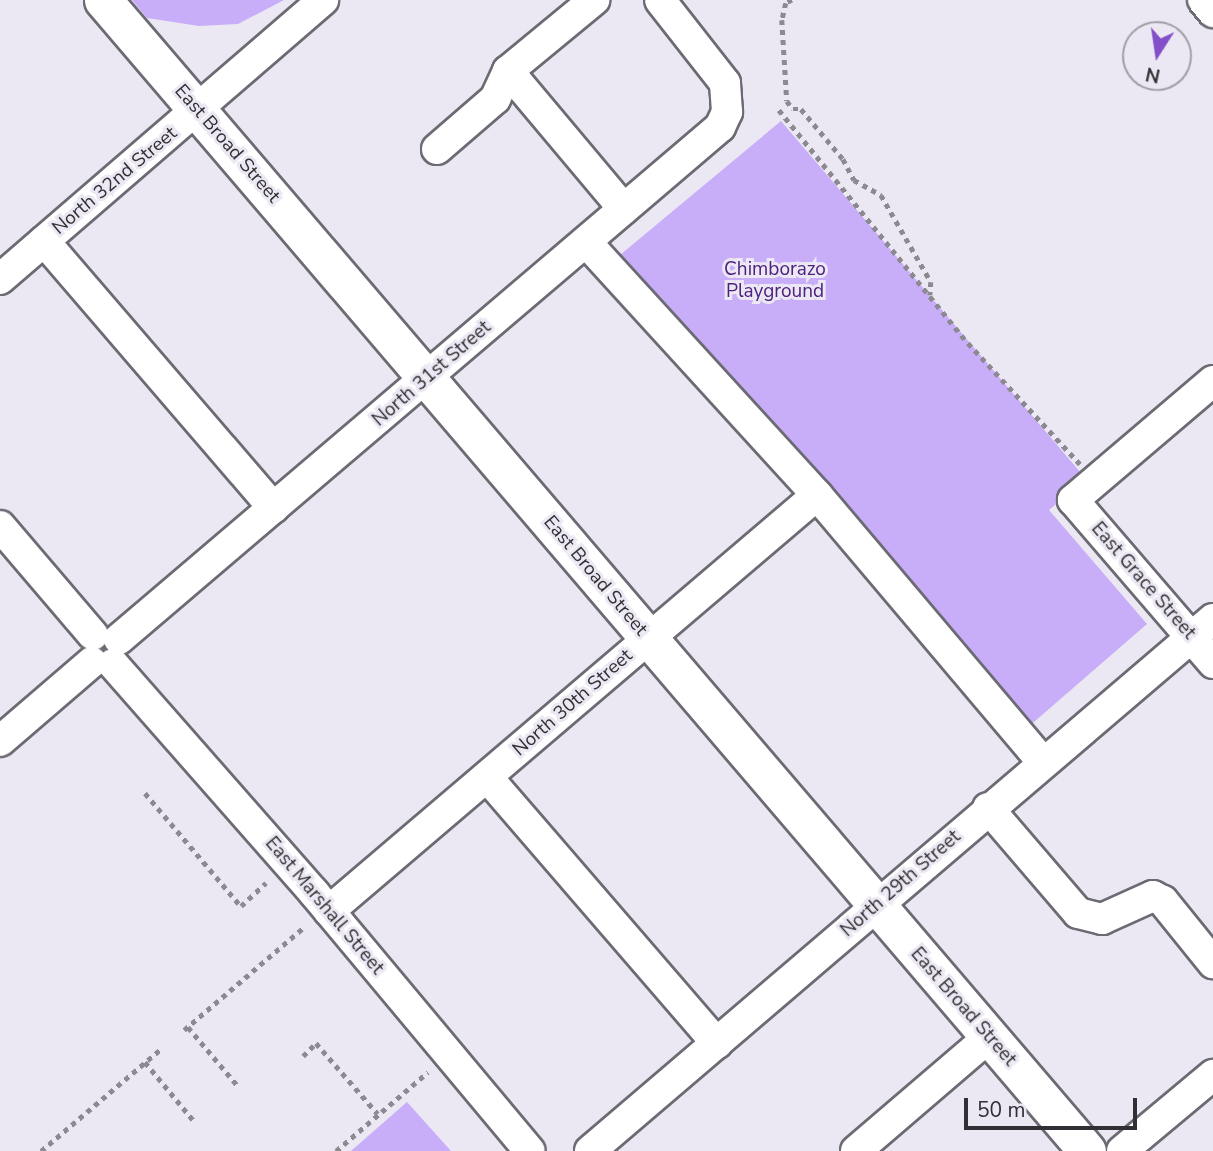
<!DOCTYPE html>
<style>
body{margin:0}
#map{position:relative;width:1213px;height:1151px;overflow:hidden;background:#ece8f3;font-family:"Nunito Sans",sans-serif}
div>[style]{position:absolute}
.green>*{inset:0;background:#c8aef8}
.path>*{height:4.5px;margin-top:-2.25px;transform-origin:0;background:repeating-linear-gradient(90deg,#8c8991 0 5px,transparent 0 10px)}
.roads{filter:drop-shadow(2px 0 #6c6a73) drop-shadow(-2px 0 #6c6a73) drop-shadow(0 2px #6c6a73) drop-shadow(0 -2px #6c6a73)}
.minor>*{height:30px;margin:-15px;padding:0 15px;transform-origin:15px;border-radius:15px;background:#fff}
.major>*{height:37px;margin:-18.5px;padding:0 18.5px;transform-origin:18.5px;border-radius:18.5px;background:#fff}
span{translate:-50% -50%;white-space:nowrap;text-align:center;line-height:1.15;-webkit-text-stroke:6px #ece8f3;paint-order:stroke}
.street-label{font-size:19px;color:#302f33}
.park-label{font-size:19px;color:#4d2180}
.north{position:absolute;left:1122px;top:21px;width:70px;height:70px;box-sizing:border-box;background:#ece8f3;border:2px solid #a19ea6;border-radius:50%;rotate:192deg;font-size:19px;font-weight:700;line-height:28px;text-align:center;color:#302f33}
.north::after{content:'';display:block;margin:auto;width:24px;height:32px;background:#8350c9;clip-path:polygon(50% 0,100% 100%,50% 72%,0 100%)}
.scale{position:absolute;left:964px;top:1098px;width:173px;height:32px;box-sizing:border-box;border:4px solid #302f33;border-top:0;padding-left:9px;font-size:21px;line-height:24px;white-space:nowrap;color:#302f33;-webkit-text-stroke:5px #ece8f3;paint-order:stroke}
</style>
<div id="map">
<div class="green">
<div style="clip-path:polygon(132px 0,284px 0,238px 24px,199px 26px,147px 18px)"></div>
<div style="clip-path:polygon(781px 121px,1086px 479px,1049px 510px,1147px 624px,1027px 728px,614px 260px)"></div>
<div style="clip-path:polygon(407px 1102px,451px 1151px,351px 1151px)"></div>
</div>
<div class="path">
<div style="left:792px;top:0;width:7px;rotate:153deg"></div>
<div style="left:786px;top:3px;width:17px;rotate:103deg"></div>
<div style="left:782px;top:20px;width:81px;rotate:86.5deg"></div>
<div style="left:787px;top:101px;width:10px;rotate:53deg"></div>
<div style="left:793px;top:109px;width:8px"></div>
<div style="left:801px;top:109px;width:65px;rotate:50deg"></div>
<div style="left:843px;top:159px;width:24px;rotate:62deg"></div>
<div style="left:854px;top:180px;width:31px;rotate:29deg"></div>
<div style="left:881px;top:195px;width:100px;rotate:60.1deg"></div>
<div style="left:931px;top:282px;width:13px;rotate:94deg"></div>
<div style="left:779px;top:110px;width:300px;rotate:51deg"></div>
<div style="left:968px;top:343px;width:165px;rotate:47.2deg"></div>
<div style="left:145px;top:793px;width:148px;rotate:49.7deg"></div>
<div style="left:241px;top:906px;width:34px;rotate:-43deg"></div>
<div style="left:188px;top:1027px;width:76px;rotate:49.8deg"></div>
<div style="left:184px;top:1030px;width:158px;rotate:-40.6deg"></div>
<div style="left:303px;top:1056px;width:18px;rotate:-45deg"></div>
<div style="left:316px;top:1043px;width:94px;rotate:48.9deg"></div>
<div style="left:145px;top:1062px;width:77px;rotate:50.3deg"></div>
<div style="left:41px;top:1151px;width:157px;rotate:-40.4deg"></div>
<div style="left:336px;top:1151px;width:121px;rotate:-40.7deg"></div>
</div>
<div class="roads">
<div class="minor">
<div style="left:1203px;top:0;width:16px;rotate:50deg"></div>
<div style="left:508px;top:71px;width:180px;rotate:50deg"></div>
<div style="left:437px;top:149px;width:77px;rotate:-40.8deg"></div>
<div style="left:495px;top:99px;width:31px;rotate:-65deg"></div>
<div style="left:508px;top:71px;width:112px;rotate:-39.5deg"></div>
<div style="left:44px;top:241px;width:352px;rotate:49.3deg"></div>
<div style="left:586px;top:242px;width:343px;rotate:47.6deg"></div>
<div style="left:817px;top:495px;width:348px;rotate:49.8deg"></div>
<div style="left:0;top:279px;width:427px;rotate:-40.8deg"></div>
<div style="left:1213px;top:381px;width:184px;rotate:139.6deg"></div>
<div style="left:1073px;top:500px;width:215px;rotate:49.3deg"></div>
<div style="left:0;top:526px;width:143px;rotate:49.5deg"></div>
<div style="left:119px;top:639px;width:790px;rotate:-40.43deg"></div>
<div style="left:720px;top:127px;width:17px;rotate:-65deg"></div>
<div style="left:727px;top:112px;width:29px;rotate:-94deg"></div>
<div style="left:725px;top:83px;width:105px;rotate:-128.1deg"></div>
<div style="left:113px;top:664px;width:305px;rotate:48.7deg"></div>
<div style="left:314px;top:893px;width:336px;rotate:50.1deg"></div>
<div style="left:0;top:741px;width:121px;rotate:-40.7deg"></div>
<div style="left:487px;top:777px;width:352px;rotate:49.2deg"></div>
<div style="left:988px;top:808px;width:138px;rotate:49.4deg"></div>
<div style="left:1078px;top:913px;width:25px;rotate:14deg"></div>
<div style="left:1102px;top:919px;width:56px;rotate:-24.3deg"></div>
<div style="left:1153px;top:896px;width:11px;rotate:27deg"></div>
<div style="left:1163px;top:901px;width:80px;rotate:51.1deg"></div>
<div style="left:329px;top:911px;width:641px;rotate:-40.45deg"></div>
<div style="left:590px;top:1151px;width:819px;rotate:-40.5deg"></div>
<div style="left:856px;top:1151px;width:175px;rotate:-40.6deg"></div>
<div style="left:1122px;top:1151px;width:119px;rotate:-39.9deg"></div>
</div>
<div class="major">
<div style="left:103px;top:0;width:1514px;rotate:49.47deg"></div>
</div>
</div>
<div class="street-label">
<span style="left:227px;top:144px;rotate:49deg">East Broad Street</span>
<span style="left:115px;top:181px;rotate:-40deg">North 32nd Street</span>
<span style="left:432px;top:374px;rotate:-41deg">North 31st Street</span>
<span style="left:595px;top:576px;rotate:50deg">East Broad Street</span>
<span style="left:1143px;top:581px;rotate:49deg">East Grace Street</span>
<span style="left:573px;top:703px;rotate:-41deg">North 30th Street</span>
<span style="left:901px;top:884px;rotate:-41deg">North 29th Street</span>
<span style="left:324px;top:906px;rotate:50deg">East Marshall Street</span>
<span style="left:963px;top:1007px;rotate:49deg">East Broad Street</span>
</div>
<div class="park-label">
<span style="left:775px;top:281px">Chimborazo<br>Playground</span>
</div>
<div class="north">N</div>
<div class="scale">50 m</div>
</div>
